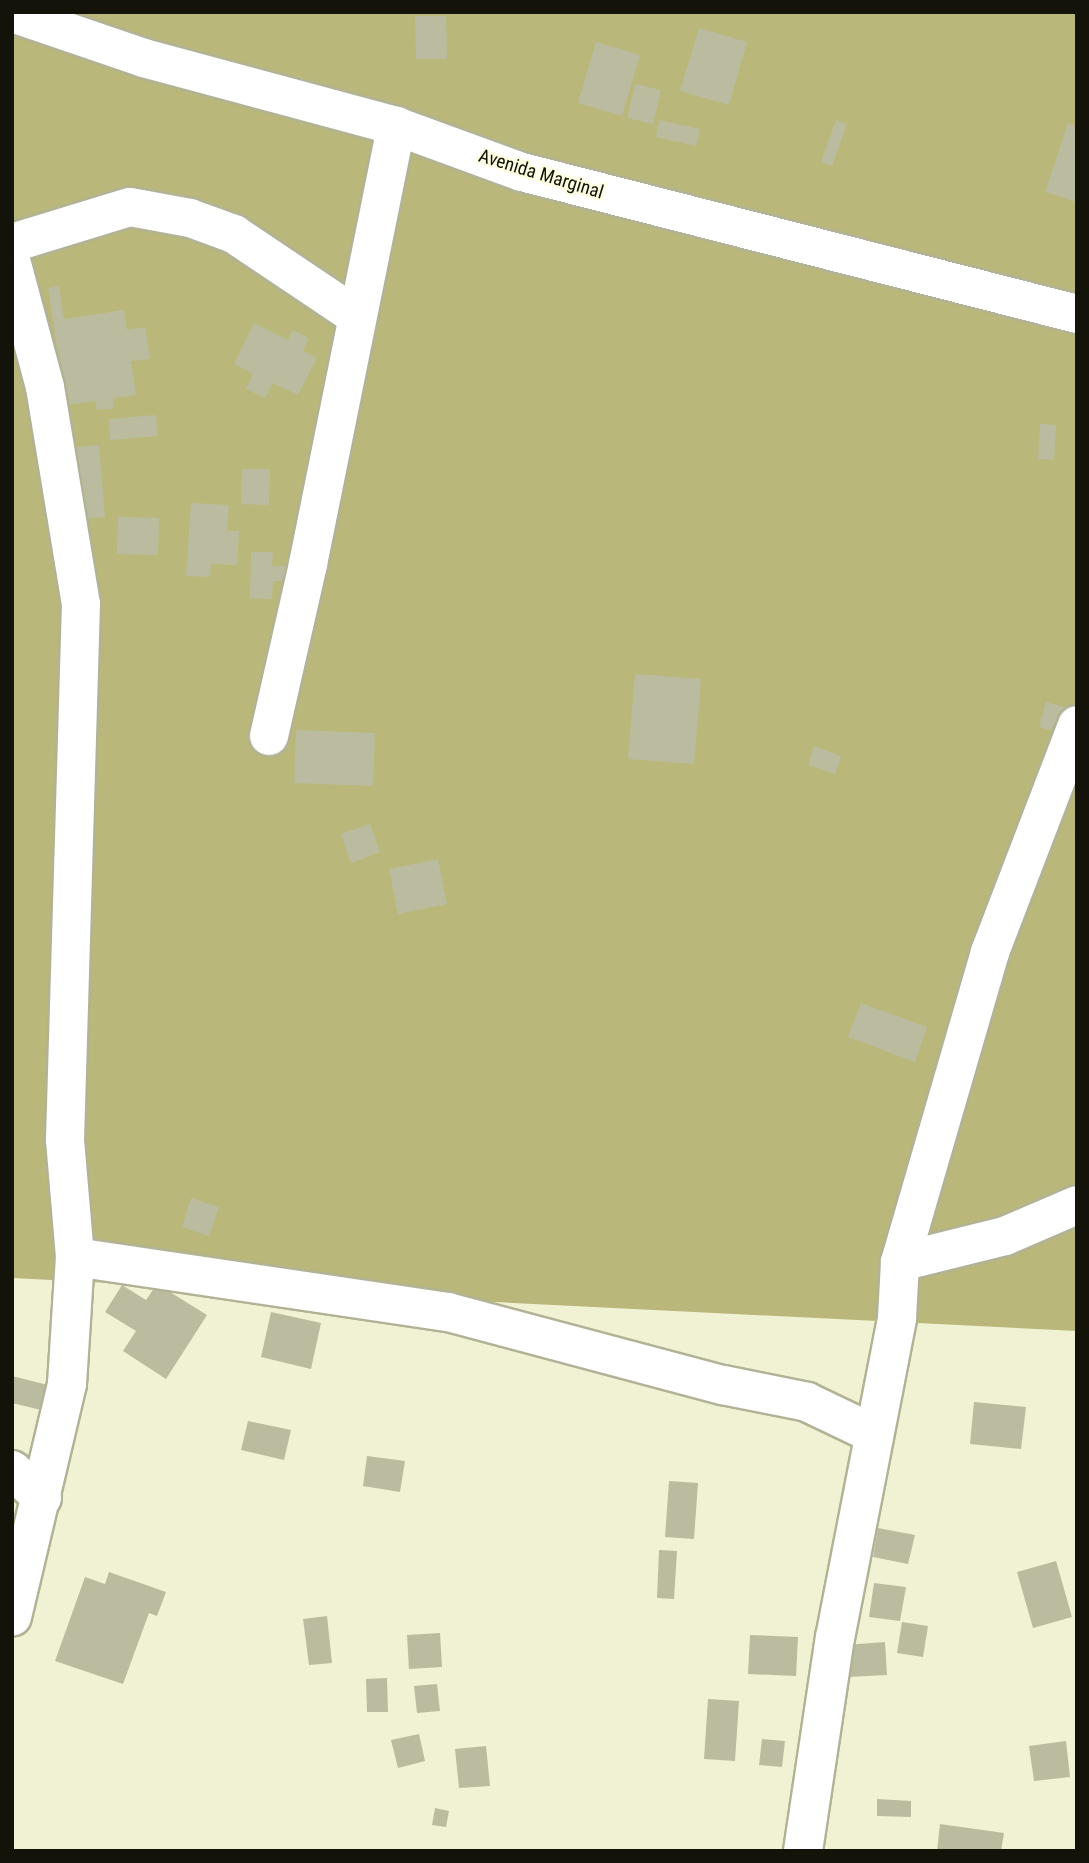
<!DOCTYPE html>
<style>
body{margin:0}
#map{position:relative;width:1089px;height:1863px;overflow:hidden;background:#f1f1d4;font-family:"Roboto Condensed",sans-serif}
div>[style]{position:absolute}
.forest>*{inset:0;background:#b9b87a}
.building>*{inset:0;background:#bbbc9f}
.roads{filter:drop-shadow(2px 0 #b2b296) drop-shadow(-2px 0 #b2b296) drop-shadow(0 2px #b2b296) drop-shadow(0 -2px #b2b296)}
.minor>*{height:38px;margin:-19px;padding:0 19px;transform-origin:19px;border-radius:19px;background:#fff}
span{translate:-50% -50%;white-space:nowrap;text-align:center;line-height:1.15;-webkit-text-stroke:5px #feffe1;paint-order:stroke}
.street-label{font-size:19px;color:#131309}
.frame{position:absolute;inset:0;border:14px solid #131309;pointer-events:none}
</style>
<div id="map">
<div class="forest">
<div style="clip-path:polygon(12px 12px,1077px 12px,1077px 1331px,12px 1278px)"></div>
</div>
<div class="building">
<div style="clip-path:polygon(415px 16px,446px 16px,447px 59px,416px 59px)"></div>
<div style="clip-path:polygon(699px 28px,747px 42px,729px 105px,680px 91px)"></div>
<div style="clip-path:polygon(596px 42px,640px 55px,622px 116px,578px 103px)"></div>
<div style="clip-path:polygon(635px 84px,661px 90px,653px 124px,627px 118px)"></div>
<div style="clip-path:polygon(659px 120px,700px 129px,696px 146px,656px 137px)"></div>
<div style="clip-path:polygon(836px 120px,847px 124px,832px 166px,821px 162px)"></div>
<div style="clip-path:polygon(1068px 123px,1077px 126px,1077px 202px,1045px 192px)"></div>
<div style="clip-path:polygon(59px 286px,64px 319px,124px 310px,127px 330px,145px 327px,150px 359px,131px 361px,136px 395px,113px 398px,114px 408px,97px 410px,95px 401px,66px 405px,48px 288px)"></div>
<div style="clip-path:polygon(254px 323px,288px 340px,293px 330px,309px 338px,303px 351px,317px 358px,298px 395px,273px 383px,265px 398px,246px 389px,253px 374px,234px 364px)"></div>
<div style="clip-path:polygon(156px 415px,158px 436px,110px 440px,109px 419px)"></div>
<div style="clip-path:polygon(1040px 424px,1056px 425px,1054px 460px,1038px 459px)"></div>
<div style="clip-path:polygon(99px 445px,105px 517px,82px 519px,76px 447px)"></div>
<div style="clip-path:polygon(242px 469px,270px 469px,269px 505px,241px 504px)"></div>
<div style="clip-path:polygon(191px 503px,229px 505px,227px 531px,239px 531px,237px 565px,211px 564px,210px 577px,186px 576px)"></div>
<div style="clip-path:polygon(118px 517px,159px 518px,158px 555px,117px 554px)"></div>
<div style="clip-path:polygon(251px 552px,273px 552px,272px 566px,288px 566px,287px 581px,273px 581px,272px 599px,250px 598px)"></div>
<div style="clip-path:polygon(635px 674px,701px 679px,694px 764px,628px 759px)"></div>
<div style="clip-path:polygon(1046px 702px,1072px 709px,1064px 734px,1039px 727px)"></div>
<div style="clip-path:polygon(296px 730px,375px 733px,373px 786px,294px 783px)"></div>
<div style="clip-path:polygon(814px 746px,841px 756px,835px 774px,808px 765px)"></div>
<div style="clip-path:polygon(370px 824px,380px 852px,351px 863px,341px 834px)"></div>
<div style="clip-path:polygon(438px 859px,447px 904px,398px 914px,389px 869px)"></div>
<div style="clip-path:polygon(861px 1003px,927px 1027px,915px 1062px,848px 1037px)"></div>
<div style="clip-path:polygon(191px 1198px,219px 1207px,209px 1236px,182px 1227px)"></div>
<div style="clip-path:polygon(157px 1284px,207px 1315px,166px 1379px,123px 1351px,136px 1331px,105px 1312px,122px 1285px,146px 1300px)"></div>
<div style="clip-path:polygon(271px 1312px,321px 1323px,311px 1369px,261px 1357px)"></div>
<div style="clip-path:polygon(12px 1376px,48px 1385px,41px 1410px,12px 1403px)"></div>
<div style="clip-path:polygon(974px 1402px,1026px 1407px,1021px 1449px,970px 1444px)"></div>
<div style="clip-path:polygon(248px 1421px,291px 1430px,284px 1460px,241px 1450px)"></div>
<div style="clip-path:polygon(367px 1456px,405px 1461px,400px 1492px,363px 1486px)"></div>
<div style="clip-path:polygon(669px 1481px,698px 1483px,694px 1539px,665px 1537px)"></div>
<div style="clip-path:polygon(878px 1528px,915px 1535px,908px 1564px,873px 1557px)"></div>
<div style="clip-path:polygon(659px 1550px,677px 1551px,674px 1599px,657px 1598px)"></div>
<div style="clip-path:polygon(1056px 1561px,1072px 1617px,1033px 1628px,1017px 1572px)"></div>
<div style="clip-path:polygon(109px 1572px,166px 1592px,157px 1616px,149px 1613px,123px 1684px,55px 1661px,85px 1577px,105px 1584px)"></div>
<div style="clip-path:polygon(874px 1583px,906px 1587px,900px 1621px,869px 1617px)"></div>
<div style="clip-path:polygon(327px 1616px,332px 1663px,309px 1665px,303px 1619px)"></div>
<div style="clip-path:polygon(902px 1622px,928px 1626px,923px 1657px,897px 1653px)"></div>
<div style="clip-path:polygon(440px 1633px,442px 1667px,409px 1669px,407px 1635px)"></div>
<div style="clip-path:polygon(750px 1635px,798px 1637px,796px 1676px,748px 1674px)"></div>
<div style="clip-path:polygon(885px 1642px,887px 1675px,847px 1677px,845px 1645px)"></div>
<div style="clip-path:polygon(387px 1678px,388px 1712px,367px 1712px,366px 1679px)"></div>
<div style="clip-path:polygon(437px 1684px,440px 1711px,417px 1713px,414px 1686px)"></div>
<div style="clip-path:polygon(708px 1699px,739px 1701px,735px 1761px,704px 1759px)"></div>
<div style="clip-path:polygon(419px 1734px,425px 1761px,398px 1768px,391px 1740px)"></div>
<div style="clip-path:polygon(762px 1739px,785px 1741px,782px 1767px,759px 1765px)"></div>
<div style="clip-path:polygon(1066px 1741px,1070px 1777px,1034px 1781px,1029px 1746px)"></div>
<div style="clip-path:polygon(486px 1746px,490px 1786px,459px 1788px,455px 1749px)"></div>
<div style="clip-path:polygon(877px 1799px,911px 1801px,911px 1817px,877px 1816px)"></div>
<div style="clip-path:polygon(435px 1808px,449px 1811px,446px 1827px,432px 1825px)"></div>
<div style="clip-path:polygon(940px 1824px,1004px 1833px,1001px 1851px,937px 1851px)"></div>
</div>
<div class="roads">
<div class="minor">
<div style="left:12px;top:13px;width:139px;rotate:18.8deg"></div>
<div style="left:144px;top:58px;width:261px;rotate:15.1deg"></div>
<div style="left:396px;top:126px;width:134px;rotate:20.1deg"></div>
<div style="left:522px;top:172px;width:573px;rotate:14.35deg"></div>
<div style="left:12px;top:243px;width:123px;rotate:-17deg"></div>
<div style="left:130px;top:207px;width:61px;rotate:10.4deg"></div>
<div style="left:190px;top:218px;width:47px;rotate:20deg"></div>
<div style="left:234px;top:234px;width:147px;rotate:33.9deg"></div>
<div style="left:12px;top:264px;width:127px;rotate:75deg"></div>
<div style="left:45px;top:387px;width:220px;rotate:80.6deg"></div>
<div style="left:81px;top:604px;width:536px;rotate:91.71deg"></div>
<div style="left:65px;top:1140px;width:117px;rotate:85.1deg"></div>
<div style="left:75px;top:1257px;width:127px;rotate:93.6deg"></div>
<div style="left:67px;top:1384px;width:239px;rotate:103.3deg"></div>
<div style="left:269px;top:736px;width:176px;rotate:-77.2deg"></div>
<div style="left:308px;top:564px;width:447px;rotate:-78.6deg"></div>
<div style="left:75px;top:1257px;width:377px;rotate:8.4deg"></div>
<div style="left:448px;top:1312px;width:285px;rotate:14.9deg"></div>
<div style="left:723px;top:1385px;width:86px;rotate:11.4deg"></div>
<div style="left:807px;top:1402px;width:74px;rotate:25.5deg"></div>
<div style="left:900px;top:1262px;width:108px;rotate:-13.9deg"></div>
<div style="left:1005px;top:1236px;width:78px;rotate:-23.3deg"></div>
<div style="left:12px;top:1470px;width:41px;rotate:43deg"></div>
<div style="left:803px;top:1851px;width:215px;rotate:-81.5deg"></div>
<div style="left:835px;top:1638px;width:326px;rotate:-79deg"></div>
<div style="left:897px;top:1318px;width:56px;rotate:-86.9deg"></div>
<div style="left:900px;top:1262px;width:323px;rotate:-73.8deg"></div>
<div style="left:990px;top:952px;width:243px;rotate:-69deg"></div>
</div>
</div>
<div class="street-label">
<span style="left:541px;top:174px;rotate:17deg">Avenida Marginal</span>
</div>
<div class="frame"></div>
</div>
